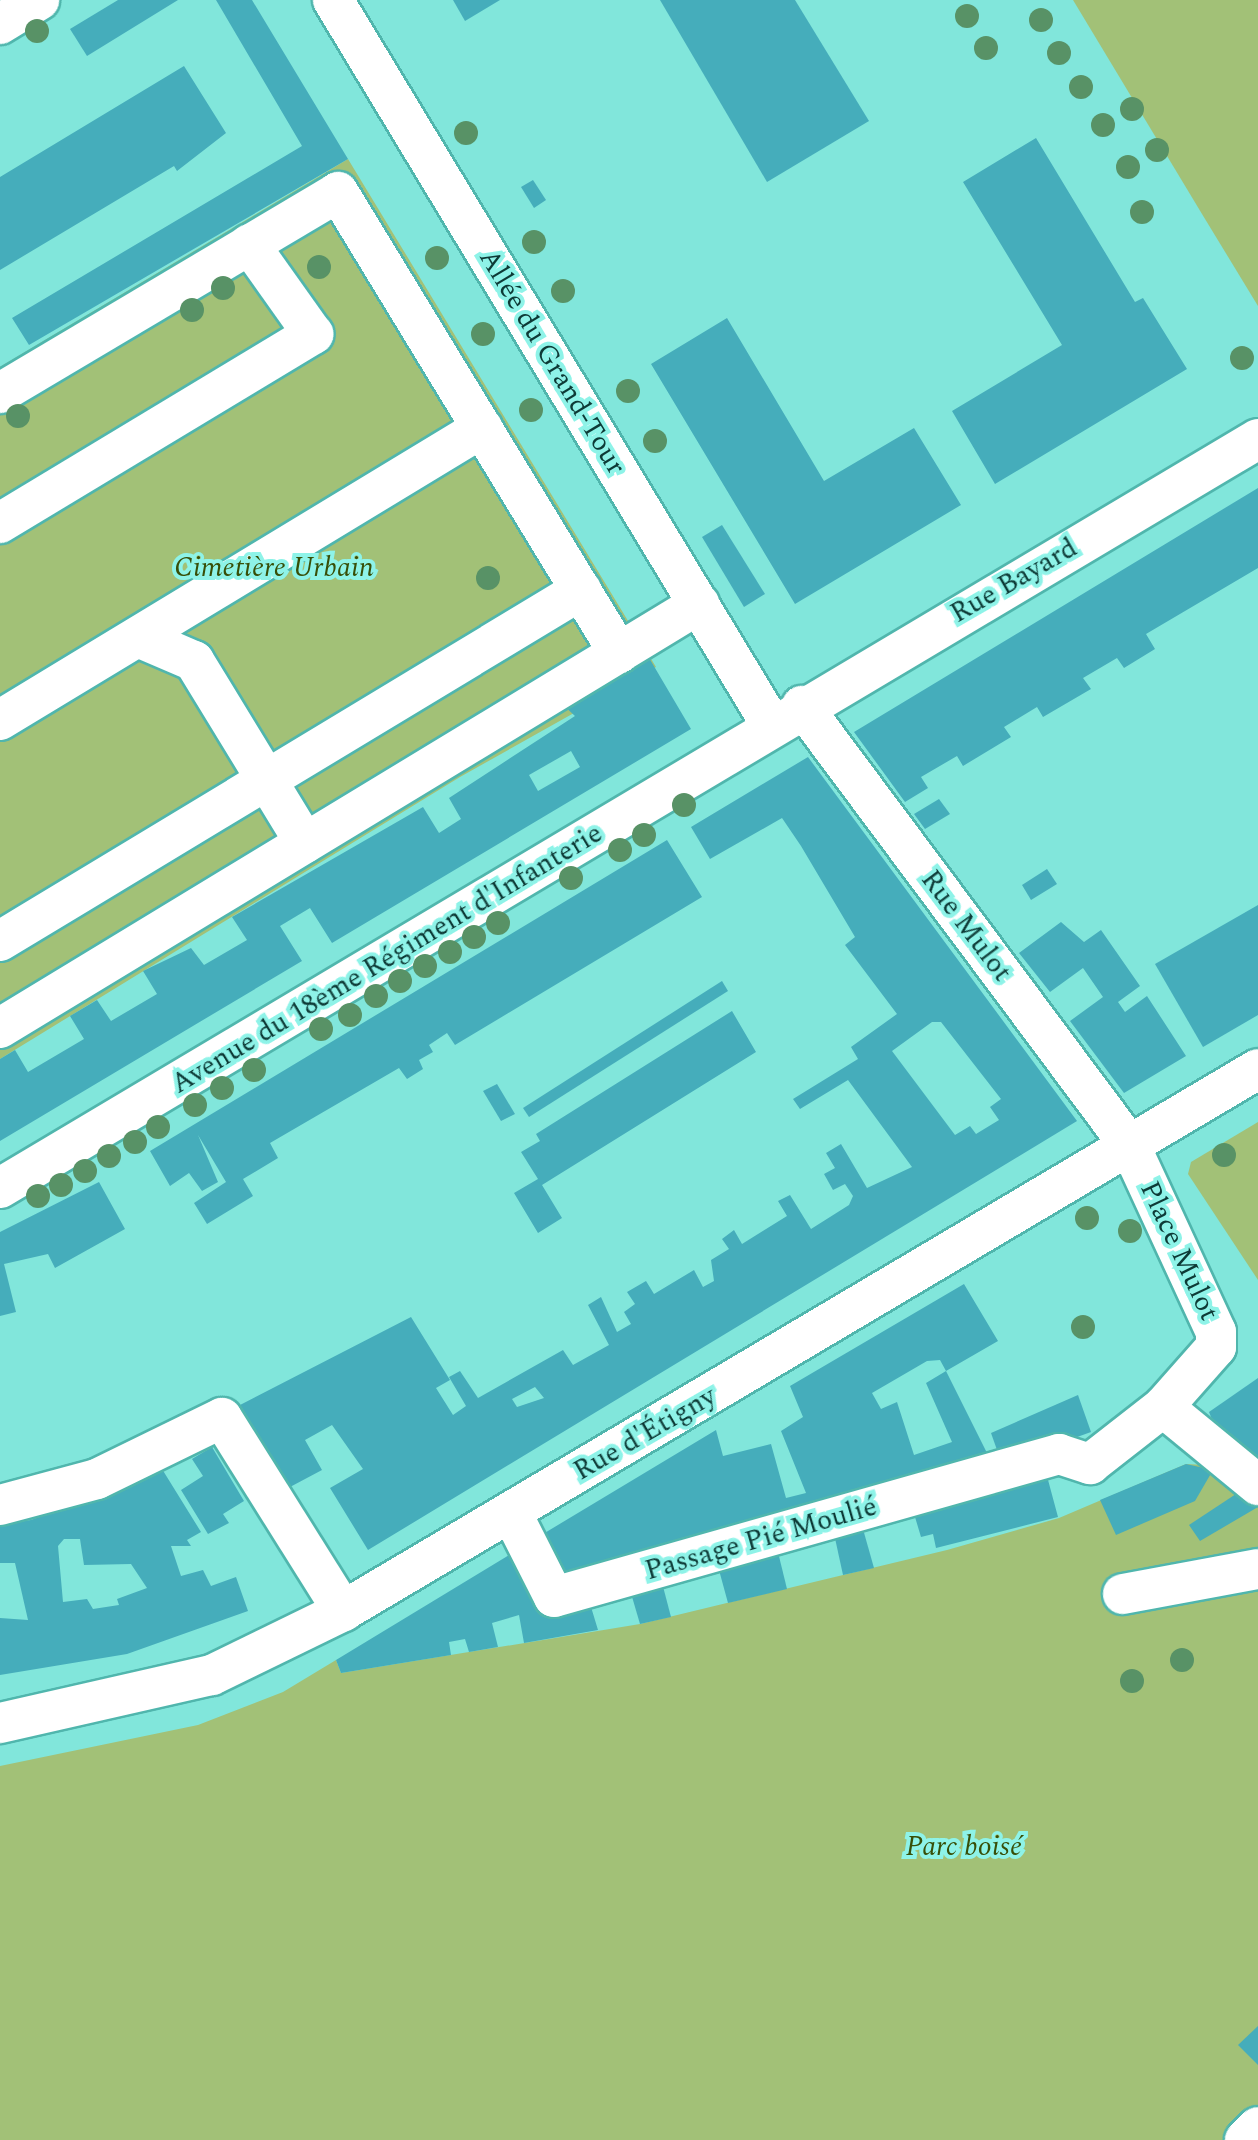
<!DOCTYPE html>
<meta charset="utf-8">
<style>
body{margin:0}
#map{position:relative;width:1258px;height:2140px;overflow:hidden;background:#81e6db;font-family:Spectral,serif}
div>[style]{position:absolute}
.green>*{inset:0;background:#a2c177}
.building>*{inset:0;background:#45adbb}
.roads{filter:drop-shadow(2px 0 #50b6ad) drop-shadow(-2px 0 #50b6ad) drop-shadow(0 2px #50b6ad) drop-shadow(0 -2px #50b6ad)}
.minor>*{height:40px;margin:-20px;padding:0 20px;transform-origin:20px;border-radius:20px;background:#fff}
.trees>*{width:24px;height:24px;margin:-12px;border-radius:50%;background:#589266}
span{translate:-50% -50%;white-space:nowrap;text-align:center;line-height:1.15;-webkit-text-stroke:8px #8ef3e8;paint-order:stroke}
.street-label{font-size:28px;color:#0d3a36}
.park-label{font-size:28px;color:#374e07;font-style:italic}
</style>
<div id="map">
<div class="green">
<div style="clip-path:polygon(1073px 0,1258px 0,1258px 306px,1202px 214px)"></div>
<div style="clip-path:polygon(348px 159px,656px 667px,460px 777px,0 1059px,0 367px)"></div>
<div style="clip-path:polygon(1258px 1122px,1258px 1280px,1188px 1174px,1191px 1162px)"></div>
<div style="clip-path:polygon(1186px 1464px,1205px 1465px,1258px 1505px,1258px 2140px,0 2140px,0 1766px,198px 1725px,283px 1692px,336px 1660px,341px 1673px,640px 1624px,947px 1550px,1059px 1518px)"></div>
</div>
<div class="building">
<div style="clip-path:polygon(118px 0,178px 0,87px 56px,70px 29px)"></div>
<div style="clip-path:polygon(216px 0,252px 0,348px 159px,29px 345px,12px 318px,302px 146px)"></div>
<div style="clip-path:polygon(453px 0,500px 0,465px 21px)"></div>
<div style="clip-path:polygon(660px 0,795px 0,869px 121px,767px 182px)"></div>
<div style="clip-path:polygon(184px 66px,226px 133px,177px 171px,174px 166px,0 270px,0 177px)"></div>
<div style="clip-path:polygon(1036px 138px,1135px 302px,1143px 298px,1187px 369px,995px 484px,952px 411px,1062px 345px,963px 182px)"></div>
<div style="clip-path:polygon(533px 180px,546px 200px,534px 208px,521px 187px)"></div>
<div style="clip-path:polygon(727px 318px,824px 481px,914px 428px,961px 505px,795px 604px,651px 364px)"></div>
<div style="clip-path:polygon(1258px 488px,1258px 568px,1146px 634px,1155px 649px,1124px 668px,1117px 658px,1083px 678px,1091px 689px,1043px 717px,1037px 707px,1004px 727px,1011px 737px,963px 766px,957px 756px,921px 777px,928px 788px,905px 802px,854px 732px)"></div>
<div style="clip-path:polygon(722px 525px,765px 594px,744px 607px,702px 537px)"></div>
<div style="clip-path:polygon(evenodd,645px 651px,691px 729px,332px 943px,310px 908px,280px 926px,302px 961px,0 1141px,0 1059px,15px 1050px,28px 1072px,84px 1039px,70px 1016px,97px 1000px,111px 1021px,157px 994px,143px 971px,191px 948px,204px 965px,247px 940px,232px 917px,423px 807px,439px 833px,461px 819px,449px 798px,575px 716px,561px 703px,645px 651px,571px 751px,580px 767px,538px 791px,529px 775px,571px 751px)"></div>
<div style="clip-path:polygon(evenodd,808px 757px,1077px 1121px,368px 1550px,330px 1488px,363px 1469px,332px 1425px,305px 1440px,322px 1470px,290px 1487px,240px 1405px,411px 1317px,450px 1380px,436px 1388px,453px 1415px,466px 1406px,449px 1377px,460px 1371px,478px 1398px,563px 1350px,573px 1365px,609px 1345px,588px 1305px,601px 1297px,617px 1332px,631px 1324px,624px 1312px,635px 1304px,627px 1292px,646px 1281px,654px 1294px,694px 1270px,703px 1287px,714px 1281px,711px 1260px,729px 1249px,722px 1239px,734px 1230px,742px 1244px,787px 1216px,778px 1201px,790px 1195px,811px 1229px,849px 1205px,853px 1196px,845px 1184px,833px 1190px,824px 1174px,835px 1168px,826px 1153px,841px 1144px,867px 1188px,912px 1167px,848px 1080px,800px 1109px,793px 1099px,858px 1059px,851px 1047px,897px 1014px,845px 945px,855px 937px,801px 846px,782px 818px,710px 859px,691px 827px,808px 757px,932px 1022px,941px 1022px,1001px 1099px,990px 1107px,999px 1120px,976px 1134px,970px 1126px,955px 1135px,892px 1051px,932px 1022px,808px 757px,535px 1387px,544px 1398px,517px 1407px,512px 1399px,535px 1387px)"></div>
<div style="clip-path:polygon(939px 799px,950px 814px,925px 829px,914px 814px)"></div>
<div style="clip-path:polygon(667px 840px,702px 897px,455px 1045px,447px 1033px,429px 1045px,433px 1052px,419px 1060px,423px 1069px,407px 1079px,399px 1068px,270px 1143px,278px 1158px,243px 1179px,253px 1196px,207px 1224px,194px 1203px,226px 1182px,198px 1135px,218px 1182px,202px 1191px,189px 1173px,170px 1186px,150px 1151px)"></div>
<div style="clip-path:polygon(1047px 869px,1057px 884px,1031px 900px,1022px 885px)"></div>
<div style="clip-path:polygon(1258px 905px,1258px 1015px,1203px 1047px,1155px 964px)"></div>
<div style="clip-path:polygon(1061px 922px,1084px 942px,1101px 930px,1140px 986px,1118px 1002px,1125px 1012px,1147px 996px,1186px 1056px,1124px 1093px,1070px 1021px,1103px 997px,1083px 968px,1050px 992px,1019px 953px)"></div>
<div style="clip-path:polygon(722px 981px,728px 991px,529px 1117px,523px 1108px)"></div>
<div style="clip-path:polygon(732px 1011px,756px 1052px,542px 1185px,562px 1218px,538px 1233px,514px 1193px,538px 1179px,521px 1152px,540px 1141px,536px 1134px)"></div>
<div style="clip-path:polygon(497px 1084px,515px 1114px,501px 1121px,483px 1091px)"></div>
<div style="clip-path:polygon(99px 1182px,125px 1229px,55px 1268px,48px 1254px,4px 1264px,16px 1312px,0 1316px,0 1232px)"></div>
<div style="clip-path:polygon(964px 1284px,998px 1341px,946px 1371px,940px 1360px,927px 1361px,872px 1393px,881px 1409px,897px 1402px,914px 1455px,952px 1442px,926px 1383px,946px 1371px,994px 1467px,559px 1588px,533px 1540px,716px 1430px,723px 1456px,771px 1444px,786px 1498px,806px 1493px,781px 1431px,803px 1417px,790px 1386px)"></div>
<div style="clip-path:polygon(1258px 1378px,1258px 1467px,1215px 1427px,1209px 1412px)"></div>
<div style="clip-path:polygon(1078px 1395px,1091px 1432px,1002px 1464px,991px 1433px)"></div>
<div style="clip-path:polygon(212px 1447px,244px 1501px,223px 1514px,229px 1523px,208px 1534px,181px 1490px,203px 1476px,192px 1459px)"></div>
<div style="clip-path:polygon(1186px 1464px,1213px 1470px,1195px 1501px,1116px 1535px,1100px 1500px)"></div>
<div style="clip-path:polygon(1044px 1465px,1058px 1517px,936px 1548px,933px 1534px,921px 1537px,912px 1507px)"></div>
<div style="clip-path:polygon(evenodd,162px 1469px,201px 1532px,187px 1540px,191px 1546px,171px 1546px,181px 1576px,203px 1570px,211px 1586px,236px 1577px,248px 1611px,127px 1654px,0 1675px,0 1618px,28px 1620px,15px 1563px,0 1563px,0 1524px,31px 1520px,162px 1469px,64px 1539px,80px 1539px,84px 1565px,131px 1564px,147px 1588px,117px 1599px,119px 1605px,93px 1609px,87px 1599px,63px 1602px,58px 1546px,64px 1539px)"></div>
<div style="clip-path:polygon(1239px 1492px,1258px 1507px,1200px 1541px,1189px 1525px)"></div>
<div style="clip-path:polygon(861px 1522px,874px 1568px,843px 1575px,833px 1529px)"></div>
<div style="clip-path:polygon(776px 1544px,787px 1589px,728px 1603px,716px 1559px)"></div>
<div style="clip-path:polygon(519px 1549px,588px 1597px,598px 1630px,524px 1643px,519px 1615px,492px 1623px,498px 1647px,469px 1652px,465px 1639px,449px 1642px,451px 1655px,341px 1673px,336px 1660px)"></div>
<div style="clip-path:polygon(660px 1575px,671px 1617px,640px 1624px,628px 1583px)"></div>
<div style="clip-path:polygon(1258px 2026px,1258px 2065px,1238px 2045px)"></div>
</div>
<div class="roads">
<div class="minor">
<div style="left:333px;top:0;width:846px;rotate:58.83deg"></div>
<div style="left:0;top:24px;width:46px;rotate:-31.6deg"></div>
<div style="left:0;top:393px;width:393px;rotate:-30.7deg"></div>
<div style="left:338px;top:192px;width:540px;rotate:58.64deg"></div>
<div style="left:0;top:523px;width:366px;rotate:-31.1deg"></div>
<div style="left:313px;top:334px;width:110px;rotate:-125.4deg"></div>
<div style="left:138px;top:637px;width:61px;rotate:23.2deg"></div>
<div style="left:194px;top:661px;width:213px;rotate:58.6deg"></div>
<div style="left:0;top:720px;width:564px;rotate:-31.21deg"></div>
<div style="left:0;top:941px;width:679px;rotate:-31.14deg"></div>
<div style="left:0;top:1028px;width:818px;rotate:-31.24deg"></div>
<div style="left:0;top:1188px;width:1464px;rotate:-30.77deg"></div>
<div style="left:1163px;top:1407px;width:123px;rotate:39.4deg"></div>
<div style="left:0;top:1505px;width:100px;rotate:-15deg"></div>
<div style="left:97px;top:1479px;width:139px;rotate:-26deg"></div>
<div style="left:222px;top:1418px;width:228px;rotate:57.9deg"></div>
<div style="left:511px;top:1512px;width:95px;rotate:63.2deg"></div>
<div style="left:554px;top:1597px;width:525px;rotate:-15.81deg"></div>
<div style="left:1059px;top:1454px;width:33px;rotate:18deg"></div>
<div style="left:1090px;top:1464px;width:93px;rotate:-38deg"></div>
<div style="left:1163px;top:1407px;width:80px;rotate:-48.5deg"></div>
<div style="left:1216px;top:1347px;width:15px;rotate:-90deg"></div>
<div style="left:1216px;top:1332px;width:205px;rotate:-114.8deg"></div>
<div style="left:1130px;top:1146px;width:549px;rotate:-126.7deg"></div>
<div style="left:1123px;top:1594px;width:137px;rotate:-10.5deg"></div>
<div style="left:0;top:1723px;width:217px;rotate:-12.8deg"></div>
<div style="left:212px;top:1675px;width:146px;rotate:-26deg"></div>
<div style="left:343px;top:1611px;width:1063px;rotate:-30.64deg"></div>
<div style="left:1245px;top:2140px;width:18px;rotate:-45deg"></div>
</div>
</div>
<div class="trees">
<div style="left:967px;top:16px"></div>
<div style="left:1041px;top:20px"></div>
<div style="left:37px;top:31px"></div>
<div style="left:986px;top:48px"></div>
<div style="left:1059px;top:53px"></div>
<div style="left:1081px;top:87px"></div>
<div style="left:1132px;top:109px"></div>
<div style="left:1103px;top:125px"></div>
<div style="left:466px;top:133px"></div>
<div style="left:1157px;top:150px"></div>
<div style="left:1128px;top:167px"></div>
<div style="left:1142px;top:212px"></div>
<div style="left:534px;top:242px"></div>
<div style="left:437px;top:258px"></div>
<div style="left:319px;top:267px"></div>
<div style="left:223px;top:288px"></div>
<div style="left:563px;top:291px"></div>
<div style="left:192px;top:310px"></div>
<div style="left:483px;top:334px"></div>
<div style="left:1242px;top:358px"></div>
<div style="left:628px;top:391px"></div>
<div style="left:531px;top:410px"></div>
<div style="left:18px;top:416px"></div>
<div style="left:655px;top:441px"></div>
<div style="left:488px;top:578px"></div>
<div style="left:684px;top:805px"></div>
<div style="left:644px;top:835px"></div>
<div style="left:620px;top:850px"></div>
<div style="left:571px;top:878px"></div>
<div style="left:498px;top:923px"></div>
<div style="left:474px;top:937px"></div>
<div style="left:450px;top:952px"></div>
<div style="left:425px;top:966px"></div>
<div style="left:400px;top:981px"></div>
<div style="left:376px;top:996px"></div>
<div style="left:350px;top:1015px"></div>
<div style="left:321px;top:1029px"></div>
<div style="left:254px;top:1070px"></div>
<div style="left:222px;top:1088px"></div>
<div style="left:195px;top:1105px"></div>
<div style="left:158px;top:1127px"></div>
<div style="left:135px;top:1142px"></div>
<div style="left:1224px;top:1155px"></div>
<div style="left:109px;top:1156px"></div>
<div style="left:85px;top:1171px"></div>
<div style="left:61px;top:1185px"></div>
<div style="left:38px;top:1196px"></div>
<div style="left:1087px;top:1218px"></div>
<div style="left:1130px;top:1231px"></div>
<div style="left:1083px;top:1327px"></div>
<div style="left:1182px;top:1660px"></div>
<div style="left:1132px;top:1681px"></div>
</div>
<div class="street-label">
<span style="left:552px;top:362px;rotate:59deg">Allée du Grand-Tour</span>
<span style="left:1014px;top:581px;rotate:-30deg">Rue Bayard</span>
<span style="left:966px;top:926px;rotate:53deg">Rue Mulot</span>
<span style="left:387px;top:959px;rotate:-31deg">Avenue du 18ème Régiment d'Infanterie</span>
<span style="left:1179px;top:1251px;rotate:65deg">Place Mulot</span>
<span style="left:645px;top:1434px;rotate:-30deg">Rue d'Étigny</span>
<span style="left:761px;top:1539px;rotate:-16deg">Passage Pié Moulié</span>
</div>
<div class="park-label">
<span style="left:274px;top:568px">Cimetière Urbain</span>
<span style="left:964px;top:1847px">Parc boisé</span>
</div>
</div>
